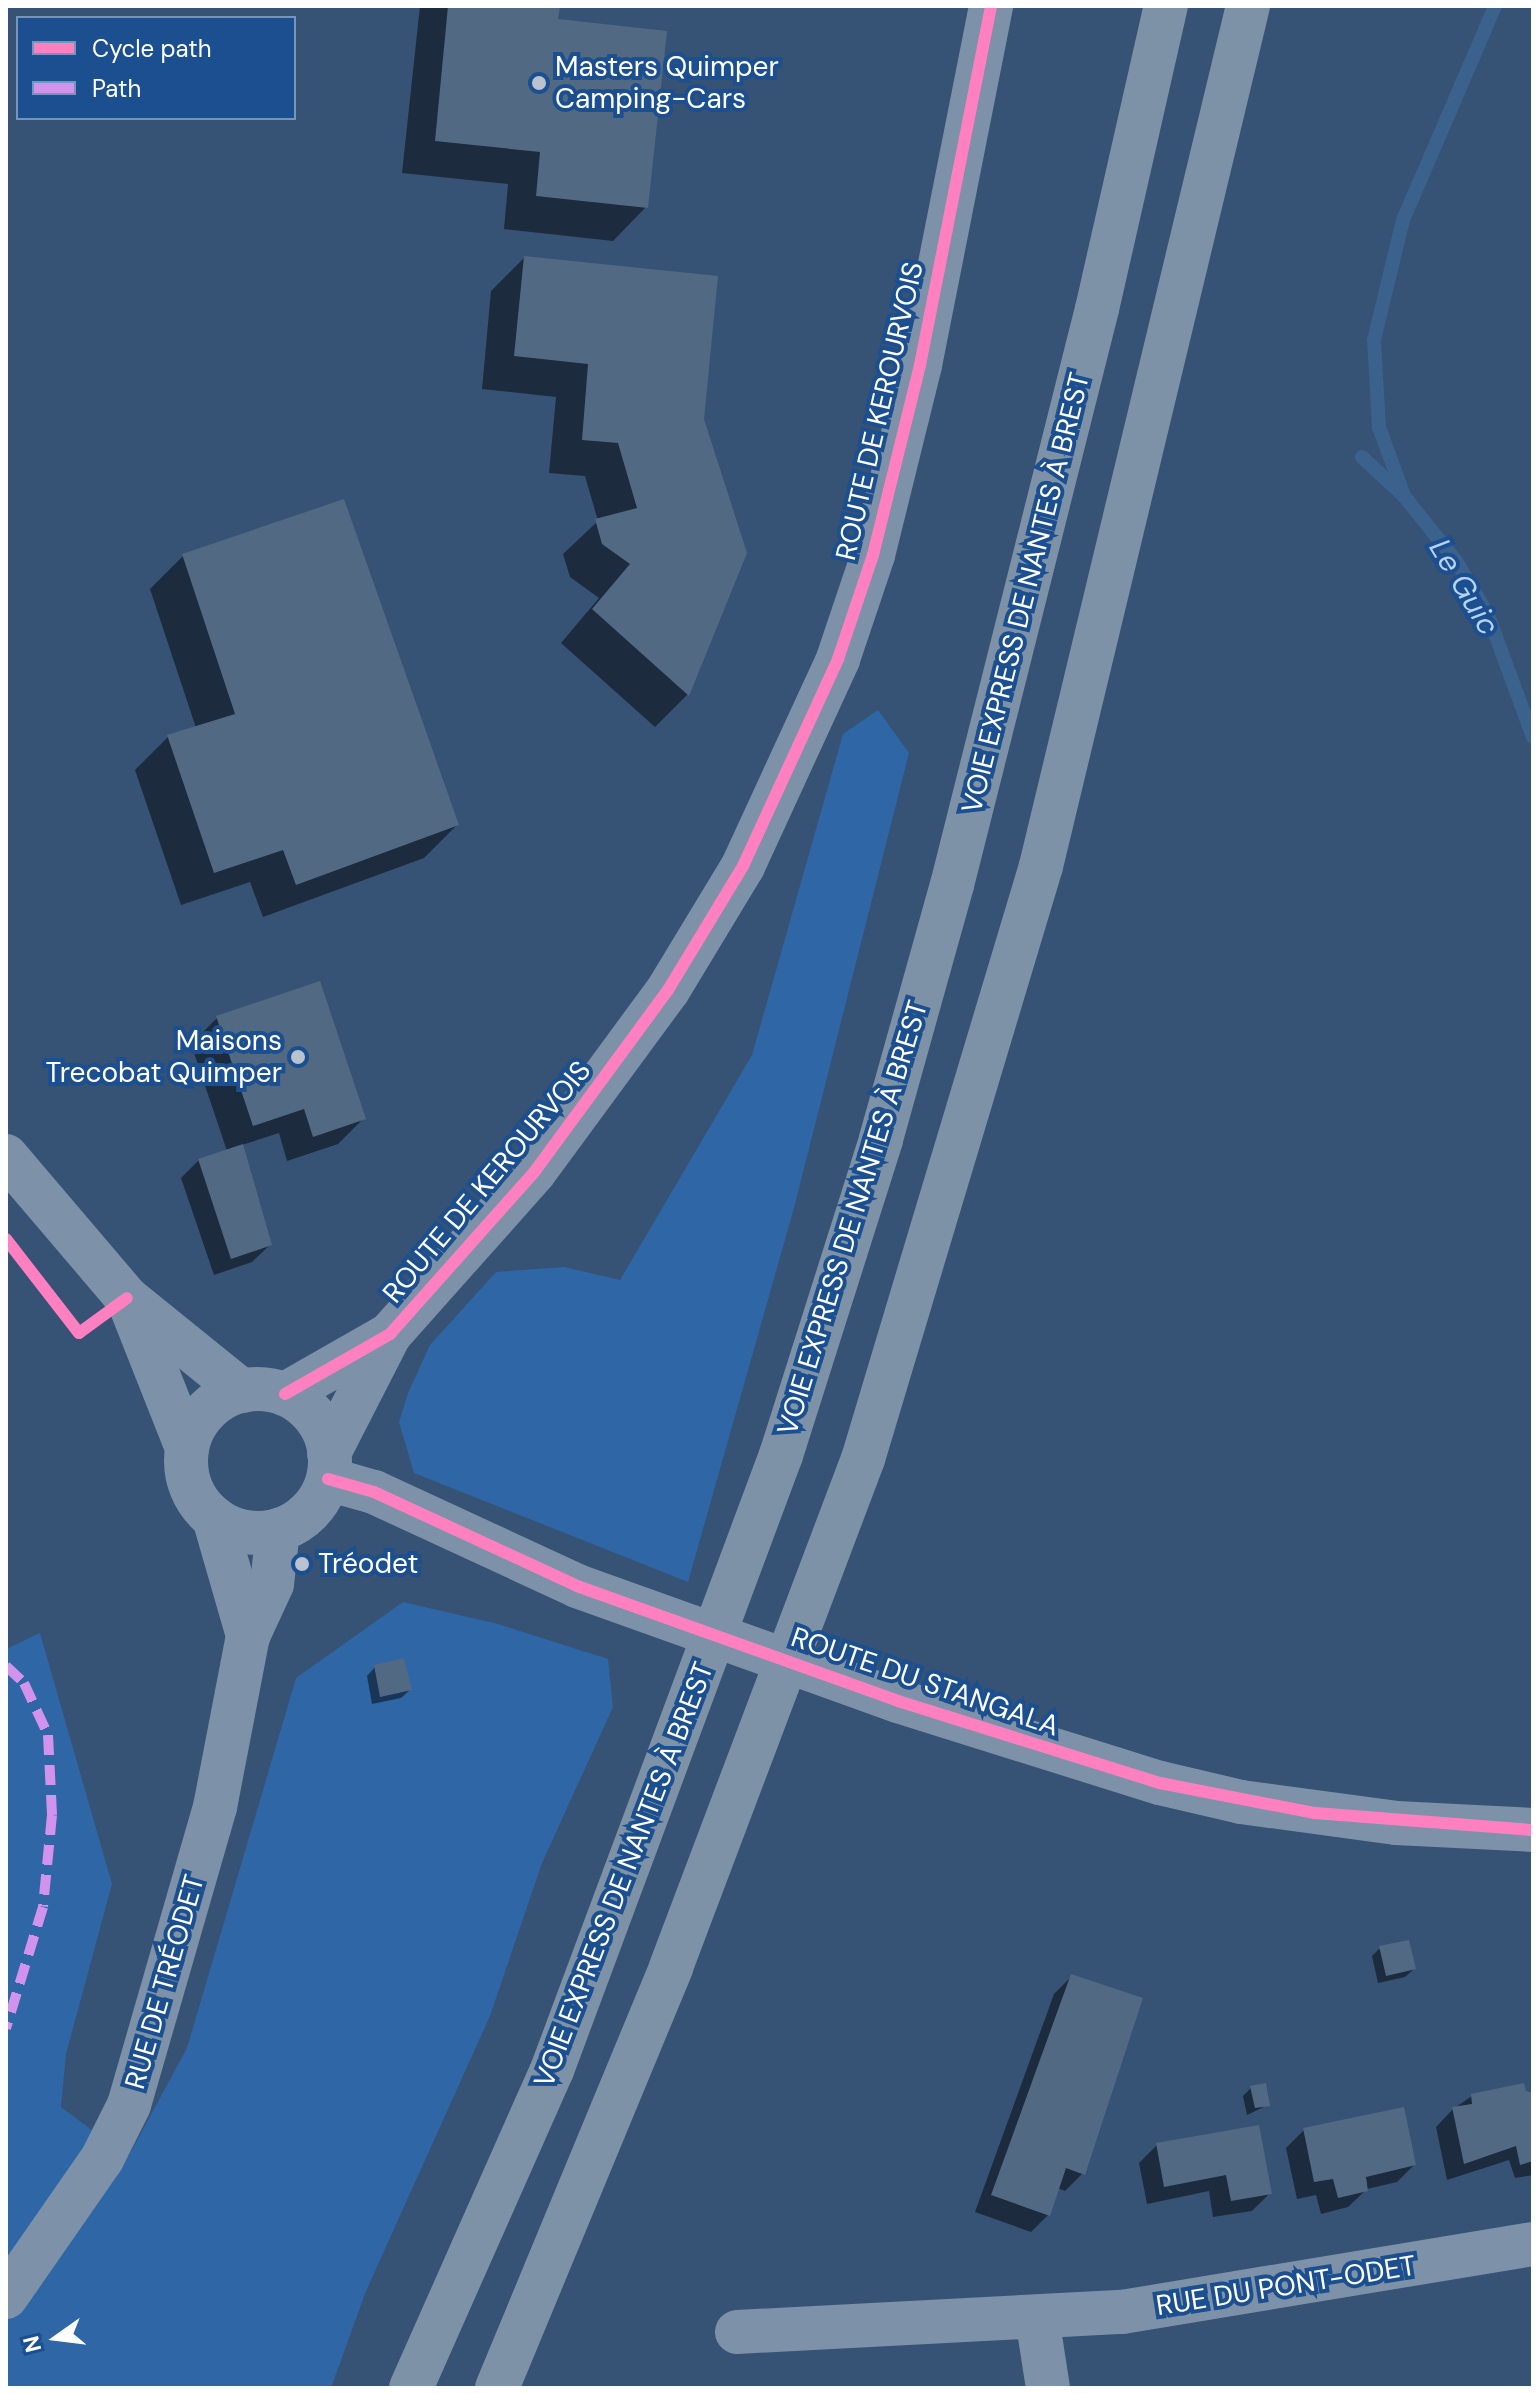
<!DOCTYPE html>
<meta charset="utf-8">
<style>
body{margin:0}
#map{position:relative;width:1539px;height:2394px;overflow:hidden;background:#365274;font-family:"DM Sans",sans-serif}
div>[style]{position:absolute}
.green>*{inset:0;background:#2f66a5}
.shadow>*{inset:0;background:#0007}
.stream>*{height:14px;margin:-7px;padding:0 7px;transform-origin:7px;border-radius:7px;background:#3b618d}
.building>*{inset:0;background:#526984}
.street>*{height:44px;margin:-22px;padding:0 22px;transform-origin:22px;border-radius:22px;background:#7d92a8}
.street>.ring{margin:-22px;padding:0;box-sizing:content-box;background:none;border:44px solid #7d92a8;border-radius:50%}
.highway>*{height:44px;margin:-22px;padding:0 22px;transform-origin:22px;border-radius:22px;background:#7e92a7}
.street-bridge>*{height:44px;margin:-22px;padding:0 22px;transform-origin:22px;border-radius:22px;background:#7d92a8}
.quiet>*{height:10px;margin-top:-5px;transform-origin:0;background:repeating-linear-gradient(90deg,#d193ec 0 20px,transparent 0 30px)}
.cycleway>*{height:12px;margin:-6px;padding:0 6px;transform-origin:6px;border-radius:6px;background:#ff80c0}
.dots>*{width:22px;height:22px;translate:-50% -50%;box-sizing:border-box;border:4px solid #1b4f8f;border-radius:50%}
span{translate:-50% -50%;white-space:nowrap;text-align:center;line-height:1.15;-webkit-text-stroke:8px #1b4f8f;paint-order:stroke}
.poi-label{font-size:28px;color:#fff}
.left{translate:0 -50%;text-align:left}
.right{translate:-100% -50%;text-align:right}
.street-label{font-size:28px;color:#fff}
.water-label{font-size:30px;color:#b5d3f5;font-style:italic}
.frame{position:absolute;inset:0;border:8px solid #fff;pointer-events:none}
.legend{position:absolute;left:16px;top:16px;width:280px;height:104px;box-sizing:border-box;background:#1b4f8f;border:2px solid #7695bc;margin:0;padding:10px 14px;list-style:none;font-size:24px;color:#fff}
.legend li{display:flex;align-items:center;gap:16px;height:40px}
.legend b{width:40px;border:2px solid #7695bc}
.north{position:absolute;left:16px;top:2298px;width:80px;height:80px;-webkit-text-stroke:6px #1b4f8f;paint-order:stroke;rotate:256deg;font-size:22px;font-weight:700;line-height:32px;text-align:center;color:#fff}
.north::after{content:'';display:block;margin:auto;width:28px;height:36px;background:#fff;clip-path:polygon(50% 0,100% 100%,50% 72%,0 100%)}
</style>
<div id="map">
<div class="green">
<div style="clip-path:polygon(878px 710px,909px 753px,794px 1208px,688px 1582px,414px 1473px,399px 1422px,408px 1393px,430px 1345px,496px 1272px,564px 1267px,620px 1280px,752px 1055px,843px 734px)"></div>
<div style="clip-path:polygon(403px 1602px,498px 1624px,608px 1659px,613px 1707px,542px 1863px,490px 2016px,366px 2291px,331px 2388px,6px 2388px,6px 1649px,40px 1633px,112px 1884px,66px 2054px,61px 2107px,128px 2157px,187px 2048px,296px 1678px)"></div>
</div>
<div class="shadow">
<div style="clip-path:polygon(420px 6px,558px 6px,556px 21px,646px 207px,613px 241px,504px 229px,508px 184px,402px 173px)"></div>
<div style="clip-path:polygon(524px 258px,702px 419px,688px 694px,655px 727px,561px 643px,599px 598px,570px 577px,563px 554px,598px 521px,585px 476px,549px 473px,556px 397px,482px 389px,491px 291px)"></div>
<div style="clip-path:polygon(183px 556px,457px 825px,424px 858px,263px 917px,250px 882px,181px 905px,135px 770px,168px 737px,196px 728px,150px 589px)"></div>
<div style="clip-path:polygon(217px 1018px,364px 1118px,338px 1144px,287px 1161px,279px 1133px,242px 1145px,270px 1245px,252px 1262px,214px 1275px,181px 1178px,199px 1160px,227px 1151px,191px 1044px)"></div>
<div style="clip-path:polygon(375px 1667px,410px 1690px,401px 1698px,372px 1704px,367px 1676px)"></div>
<div style="clip-path:polygon(1380px 1948px,1414px 1969px,1405px 1977px,1378px 1983px,1372px 1956px)"></div>
<div style="clip-path:polygon(1072px 1976px,1083px 2173px,1065px 2191px,1057px 2188px,1048px 2215px,1031px 2232px,975px 2212px,1054px 1994px)"></div>
<div style="clip-path:polygon(1251px 2088px,1268px 2105px,1247px 2115px,1243px 2096px)"></div>
<div style="clip-path:polygon(1533px 2095px,1533px 2175px,1515px 2178px,1509px 2160px,1447px 2180px,1436px 2127px,1453px 2109px,1472px 2096px)"></div>
<div style="clip-path:polygon(1304px 2130px,1414px 2165px,1397px 2182px,1367px 2189px,1348px 2207px,1321px 2214px,1316px 2195px,1297px 2199px,1286px 2148px)"></div>
<div style="clip-path:polygon(1157px 2145px,1270px 2193px,1252px 2211px,1213px 2217px,1209px 2191px,1147px 2204px,1139px 2163px)"></div>
</div>
<div class="stream">
<div style="left:1362px;top:457px;width:57px;rotate:42.9deg"></div>
<div style="left:1404px;top:496px;width:83px;rotate:51.3deg"></div>
<div style="left:1456px;top:561px;width:63px;rotate:59.3deg"></div>
<div style="left:1488px;top:615px;width:130px;rotate:69.8deg"></div>
<div style="left:1404px;top:496px;width:73px;rotate:-109.9deg"></div>
<div style="left:1379px;top:427px;width:87px;rotate:-93.3deg"></div>
<div style="left:1374px;top:340px;width:123px;rotate:-76.4deg"></div>
<div style="left:1403px;top:220px;width:233px;rotate:-66.7deg"></div>
</div>
<div class="building">
<div style="clip-path:polygon(448px 6px,560px 6px,558px 19px,667px 31px,648px 208px,536px 196px,540px 152px,435px 141px)"></div>
<div style="clip-path:polygon(524px 256px,718px 276px,704px 419px,747px 553px,689px 696px,592px 609px,630px 564px,602px 544px,595px 519px,637px 508px,618px 443px,582px 440px,588px 364px,514px 356px)"></div>
<div style="clip-path:polygon(344px 499px,459px 825px,296px 885px,283px 850px,214px 873px,167px 735px,235px 714px,182px 554px)"></div>
<div style="clip-path:polygon(320px 981px,366px 1119px,313px 1137px,304px 1109px,253px 1126px,216px 1016px)"></div>
<div style="clip-path:polygon(243px 1144px,272px 1245px,231px 1259px,198px 1159px)"></div>
<div style="clip-path:polygon(404px 1658px,412px 1690px,380px 1697px,374px 1665px)"></div>
<div style="clip-path:polygon(1409px 1940px,1416px 1969px,1386px 1976px,1379px 1946px)"></div>
<div style="clip-path:polygon(1071px 1974px,1143px 1998px,1085px 2175px,1066px 2168px,1050px 2216px,991px 2195px)"></div>
<div style="clip-path:polygon(1266px 2083px,1270px 2106px,1255px 2108px,1250px 2086px)"></div>
<div style="clip-path:polygon(1524px 2083px,1526px 2091px,1533px 2093px,1533px 2161px,1520px 2165px,1516px 2146px,1464px 2164px,1452px 2107px,1472px 2104px,1471px 2094px)"></div>
<div style="clip-path:polygon(1404px 2107px,1416px 2165px,1366px 2177px,1368px 2191px,1338px 2198px,1333px 2179px,1314px 2182px,1303px 2128px)"></div>
<div style="clip-path:polygon(1259px 2125px,1272px 2194px,1231px 2201px,1226px 2175px,1164px 2187px,1156px 2143px)"></div>
</div>
<div class="street">
<div style="left:6px;top:1156px;width:187px;rotate:49.6deg"></div>
<div style="left:127px;top:1298px;width:148px;rotate:39deg"></div>
<div style="left:130px;top:1304px;width:155px;rotate:68.4deg"></div>
<div class="ring" style="left:186px;top:1389px;width:100px;height:100px"></div>
<div style="left:285px;top:1394px;width:121px;rotate:-29.7deg"></div>
<div style="left:390px;top:1334px;width:218px;rotate:-48.3deg"></div>
<div style="left:535px;top:1171px;width:225px;rotate:-53.7deg"></div>
<div style="left:668px;top:990px;width:145px;rotate:-58.8deg"></div>
<div style="left:743px;top:866px;width:228px;rotate:-65.3deg"></div>
<div style="left:838px;top:659px;width:110px;rotate:-71.4deg"></div>
<div style="left:873px;top:555px;width:196px;rotate:-76.1deg"></div>
<div style="left:920px;top:365px;width:366px;rotate:-78.8deg"></div>
<div style="left:329px;top:1453px;width:134px;rotate:-62.9deg"></div>
<div style="left:328px;top:1479px;width:48px;rotate:15.8deg"></div>
<div style="left:374px;top:1492px;width:224px;rotate:24.8deg"></div>
<div style="left:214px;top:1518px;width:123px;rotate:73.9deg"></div>
<div style="left:898px;top:1701px;width:275px;rotate:17.4deg"></div>
<div style="left:1160px;top:1783px;width:83px;rotate:13.2deg"></div>
<div style="left:1241px;top:1802px;width:156px;rotate:7.7deg"></div>
<div style="left:1396px;top:1823px;width:137px;rotate:2.9deg"></div>
<div style="left:6px;top:2297px;width:168px;rotate:-55.2deg"></div>
<div style="left:102px;top:2159px;width:60px;rotate:-63.4deg"></div>
<div style="left:129px;top:2105px;width:310px;rotate:-73.9deg"></div>
<div style="left:215px;top:1807px;width:174px;rotate:-79.1deg"></div>
<div style="left:248px;top:1636px;width:57px;rotate:-65.2deg"></div>
<div style="left:272px;top:1584px;width:54px;rotate:-83.7deg"></div>
<div style="left:1037px;top:2317px;width:72px;rotate:81.2deg"></div>
<div style="left:737px;top:2332px;width:386px;rotate:-3deg"></div>
<div style="left:1122px;top:2312px;width:417px;rotate:-9.4deg"></div>
</div>
<div class="highway">
<div style="left:411px;top:2388px;width:348px;rotate:-66.1deg"></div>
<div style="left:552px;top:2070px;width:656px;rotate:-69.58deg"></div>
<div style="left:781px;top:1455px;width:331px;rotate:-72.4deg"></div>
<div style="left:881px;top:1139px;width:264px;rotate:-74.4deg"></div>
<div style="left:952px;top:885px;width:594px;rotate:-75.87deg"></div>
<div style="left:1097px;top:309px;width:311px;rotate:-77.2deg"></div>
<div style="left:497px;top:2388px;width:456px;rotate:-67.5deg"></div>
<div style="left:671px;top:1967px;width:543px;rotate:-69.3deg"></div>
<div style="left:863px;top:1459px;width:619px;rotate:-73.29deg"></div>
<div style="left:1041px;top:866px;width:885px;rotate:-76.47deg"></div>
</div>
<div class="street-bridge">
<div style="left:577px;top:1586px;width:341px;rotate:19.7deg"></div>
</div>
<div class="quiet">
<div style="left:6px;top:1666px;width:25px;rotate:43deg"></div>
<div style="left:24px;top:1683px;width:57px;rotate:65.2deg"></div>
<div style="left:48px;top:1735px;width:80px;rotate:87.1deg"></div>
<div style="left:52px;top:1815px;width:92px;rotate:95.6deg"></div>
<div style="left:43px;top:1907px;width:127px;rotate:107deg"></div>
</div>
<div class="cycleway">
<div style="left:6px;top:1239px;width:119px;rotate:52.2deg"></div>
<div style="left:79px;top:1333px;width:59px;rotate:-36.1deg"></div>
<div style="left:285px;top:1394px;width:121px;rotate:-29.7deg"></div>
<div style="left:390px;top:1334px;width:218px;rotate:-48.3deg"></div>
<div style="left:535px;top:1171px;width:225px;rotate:-53.7deg"></div>
<div style="left:668px;top:990px;width:145px;rotate:-58.8deg"></div>
<div style="left:743px;top:866px;width:228px;rotate:-65.3deg"></div>
<div style="left:838px;top:659px;width:110px;rotate:-71.4deg"></div>
<div style="left:873px;top:555px;width:196px;rotate:-76.1deg"></div>
<div style="left:920px;top:365px;width:366px;rotate:-78.8deg"></div>
<div style="left:328px;top:1479px;width:48px;rotate:15.8deg"></div>
<div style="left:374px;top:1492px;width:224px;rotate:24.8deg"></div>
<div style="left:577px;top:1586px;width:341px;rotate:19.7deg"></div>
<div style="left:898px;top:1701px;width:275px;rotate:17.4deg"></div>
<div style="left:1160px;top:1783px;width:158px;rotate:11deg"></div>
<div style="left:1315px;top:1813px;width:219px;rotate:4.5deg"></div>
</div>
<div class="dots">
<div style="left:539px;top:83px;background:#b9c2ce"></div>
<div style="left:298px;top:1057px;background:#b9c2ce"></div>
<div style="left:302px;top:1564px;background:#b9c2ce"></div>
</div>
<div class="poi-label">
<span class="left" style="left:555px;top:83px">Masters Quimper<br>Camping-Cars</span>
<span class="right" style="left:282px;top:1057px">Maisons<br>Trecobat Quimper</span>
<span class="left" style="left:318px;top:1564px">Tréodet</span>
</div>
<div class="street-label">
<span style="left:880px;top:411px;rotate:-77deg">ROUTE DE KEROURVOIS</span>
<span style="left:1026px;top:593px;rotate:-76deg">VOIE EXPRESS DE NANTES À BREST</span>
<span style="left:487px;top:1182px;rotate:-50deg">ROUTE DE KEROURVOIS</span>
<span style="left:853px;top:1218px;rotate:-73deg">VOIE EXPRESS DE NANTES À BREST</span>
<span style="left:925px;top:1682px;rotate:19deg">ROUTE DU STANGALA</span>
<span style="left:624px;top:1875px;rotate:-69deg">VOIE EXPRESS DE NANTES À BREST</span>
<span style="left:165px;top:1982px;rotate:-74deg">RUE DE TRÉODET</span>
<span style="left:1286px;top:2286px;rotate:-9deg">RUE DU PONT-ODET</span>
</div>
<div class="water-label">
<span style="left:1464px;top:587px;rotate:59deg">Le Guic</span>
</div>
<div class="frame"></div>
<ul class="legend">
<li><b style="height:10px;background:#ff80c0"></b>Cycle path</li>
<li><b style="height:10px;background:#d193ec"></b>Path</li>
</ul>
<div class="north">N</div>
</div>
